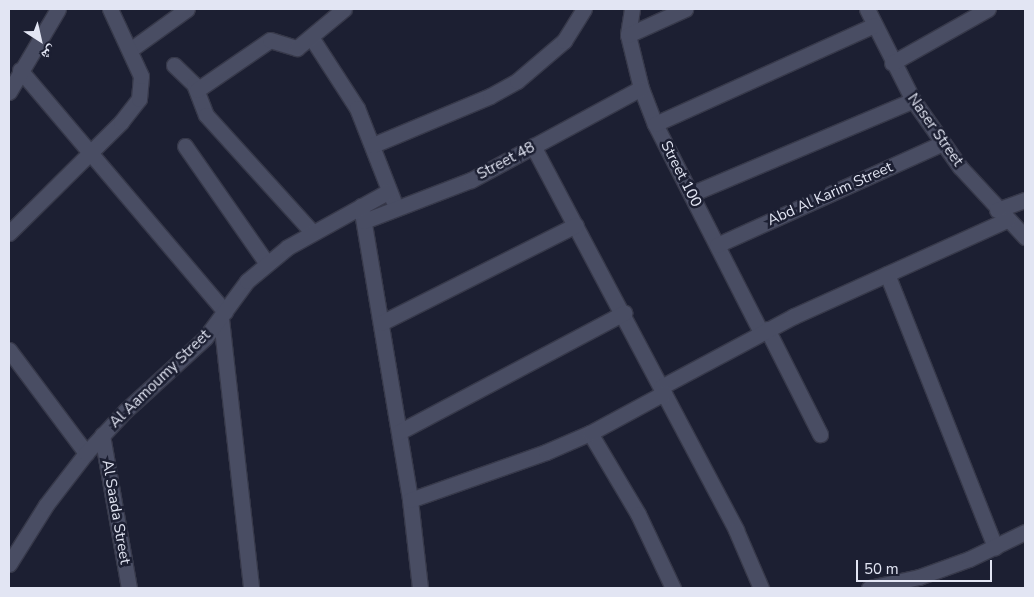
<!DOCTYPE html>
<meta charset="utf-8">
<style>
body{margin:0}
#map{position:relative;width:1034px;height:597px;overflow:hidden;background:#1c1f32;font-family:"Nunito Sans","Noto Naskh Arabic",sans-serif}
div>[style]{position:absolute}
.roads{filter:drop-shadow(1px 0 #37394a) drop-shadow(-1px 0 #37394a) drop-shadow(0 1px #37394a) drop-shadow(0 -1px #37394a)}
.minor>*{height:15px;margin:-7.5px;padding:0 7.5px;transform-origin:7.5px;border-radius:7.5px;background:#494d63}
span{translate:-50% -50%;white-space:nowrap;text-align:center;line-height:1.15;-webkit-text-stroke:5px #1c1f32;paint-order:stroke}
.street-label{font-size:15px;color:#e2e5f3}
.frame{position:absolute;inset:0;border:10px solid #e2e5f3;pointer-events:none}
.north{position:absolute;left:15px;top:15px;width:50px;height:50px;-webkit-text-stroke:4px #1c1f32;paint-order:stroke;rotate:145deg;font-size:14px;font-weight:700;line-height:20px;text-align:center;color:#e2e5f3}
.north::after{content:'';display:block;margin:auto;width:18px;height:22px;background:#e2e5f3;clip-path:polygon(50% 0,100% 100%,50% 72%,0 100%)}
.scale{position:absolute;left:856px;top:560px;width:136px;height:22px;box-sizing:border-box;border:2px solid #e2e5f3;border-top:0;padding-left:6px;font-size:15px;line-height:18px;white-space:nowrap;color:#e2e5f3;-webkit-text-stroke:4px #1c1f32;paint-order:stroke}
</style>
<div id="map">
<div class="roads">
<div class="minor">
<div style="left:632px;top:9px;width:26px;rotate:99deg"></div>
<div style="left:628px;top:35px;width:55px;rotate:76.2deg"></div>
<div style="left:641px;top:88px;width:39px;rotate:69deg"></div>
<div style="left:655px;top:124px;width:233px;rotate:63deg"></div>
<div style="left:867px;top:9px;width:102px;rotate:63.2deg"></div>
<div style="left:913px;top:100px;width:82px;rotate:55deg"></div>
<div style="left:960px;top:167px;width:96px;rotate:47.1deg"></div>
<div style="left:628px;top:35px;width:63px;rotate:-24.5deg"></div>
<div style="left:311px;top:37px;width:85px;rotate:57.1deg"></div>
<div style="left:357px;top:108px;width:99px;rotate:68.6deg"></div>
<div style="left:130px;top:50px;width:70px;rotate:-35.7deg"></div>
<div style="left:892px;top:63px;width:110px;rotate:-29.4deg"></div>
<div style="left:174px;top:65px;width:28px;rotate:44deg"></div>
<div style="left:194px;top:84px;width:33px;rotate:69deg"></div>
<div style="left:206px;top:115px;width:158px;rotate:47.8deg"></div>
<div style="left:20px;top:70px;width:317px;rotate:49.7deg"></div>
<div style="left:197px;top:90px;width:88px;rotate:-34.4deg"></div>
<div style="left:270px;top:40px;width:28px;rotate:17deg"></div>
<div style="left:297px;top:48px;width:61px;rotate:-39.7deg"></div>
<div style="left:9px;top:92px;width:96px;rotate:-59.4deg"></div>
<div style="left:655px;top:124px;width:240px;rotate:-24.3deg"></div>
<div style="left:373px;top:145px;width:127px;rotate:-22.7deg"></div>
<div style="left:490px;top:96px;width:31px;rotate:-29deg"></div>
<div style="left:517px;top:81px;width:62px;rotate:-40.4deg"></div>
<div style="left:564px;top:41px;width:38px;rotate:-58deg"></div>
<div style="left:185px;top:146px;width:141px;rotate:55.1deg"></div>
<div style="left:533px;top:146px;width:434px;rotate:62.1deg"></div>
<div style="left:736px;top:530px;width:63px;rotate:66.7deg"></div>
<div style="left:691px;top:194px;width:241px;rotate:-22.9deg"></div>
<div style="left:361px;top:206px;width:298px;rotate:80.5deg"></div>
<div style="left:410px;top:500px;width:89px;rotate:83.5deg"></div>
<div style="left:997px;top:210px;width:30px;rotate:-20deg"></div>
<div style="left:364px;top:221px;width:115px;rotate:-21deg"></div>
<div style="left:471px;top:180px;width:193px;rotate:-28.4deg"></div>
<div style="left:9px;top:233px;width:158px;rotate:-44.7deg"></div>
<div style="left:121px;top:122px;width:29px;rotate:-52deg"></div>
<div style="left:139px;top:99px;width:23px;rotate:-85deg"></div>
<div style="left:141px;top:76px;width:74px;rotate:-114.8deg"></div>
<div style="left:717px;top:245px;width:248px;rotate:-24.3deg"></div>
<div style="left:887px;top:274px;width:294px;rotate:68.4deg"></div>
<div style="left:221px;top:319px;width:271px;rotate:83.6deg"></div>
<div style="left:381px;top:323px;width:218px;rotate:-26.7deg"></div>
<div style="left:767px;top:329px;width:118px;rotate:63.2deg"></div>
<div style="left:9px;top:350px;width:129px;rotate:53.2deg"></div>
<div style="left:661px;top:387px;width:151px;rotate:-28.1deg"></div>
<div style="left:794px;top:316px;width:234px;rotate:-24.3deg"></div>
<div style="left:399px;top:432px;width:255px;rotate:-27.9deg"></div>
<div style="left:590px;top:433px;width:94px;rotate:59.3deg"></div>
<div style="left:638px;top:514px;width:82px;rotate:64.7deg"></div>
<div style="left:102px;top:435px;width:155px;rotate:80deg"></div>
<div style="left:410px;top:500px;width:144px;rotate:-19.4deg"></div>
<div style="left:546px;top:452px;width:48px;rotate:-23.4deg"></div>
<div style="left:590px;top:433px;width:84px;rotate:-28.4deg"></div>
<div style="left:9px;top:564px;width:70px;rotate:-57.9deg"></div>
<div style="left:46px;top:505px;width:66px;rotate:-52.4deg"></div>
<div style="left:86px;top:453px;width:57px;rotate:-47.1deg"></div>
<div style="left:125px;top:411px;width:108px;rotate:-42.4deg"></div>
<div style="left:205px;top:338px;width:71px;rotate:-53.6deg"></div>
<div style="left:247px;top:281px;width:53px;rotate:-39.7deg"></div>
<div style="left:288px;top:247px;width:115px;rotate:-29deg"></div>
<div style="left:869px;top:588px;width:51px;rotate:-12.4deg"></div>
<div style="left:919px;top:577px;width:53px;rotate:-19.8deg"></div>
<div style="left:969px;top:559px;width:62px;rotate:-25.7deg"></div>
</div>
</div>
<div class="street-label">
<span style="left:935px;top:130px;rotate:55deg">Naser Street</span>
<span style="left:506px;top:161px;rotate:-28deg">Street 48</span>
<span style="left:681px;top:174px;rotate:63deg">Street 100</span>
<span style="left:830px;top:194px;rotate:-24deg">Abd Al Karim Street</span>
<span style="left:160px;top:379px;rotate:-44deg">Al Aamoumy Street</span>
<span style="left:116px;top:512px;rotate:80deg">Al Saada Street</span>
</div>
<div class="frame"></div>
<div class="north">ش</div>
<div class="scale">50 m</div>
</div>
